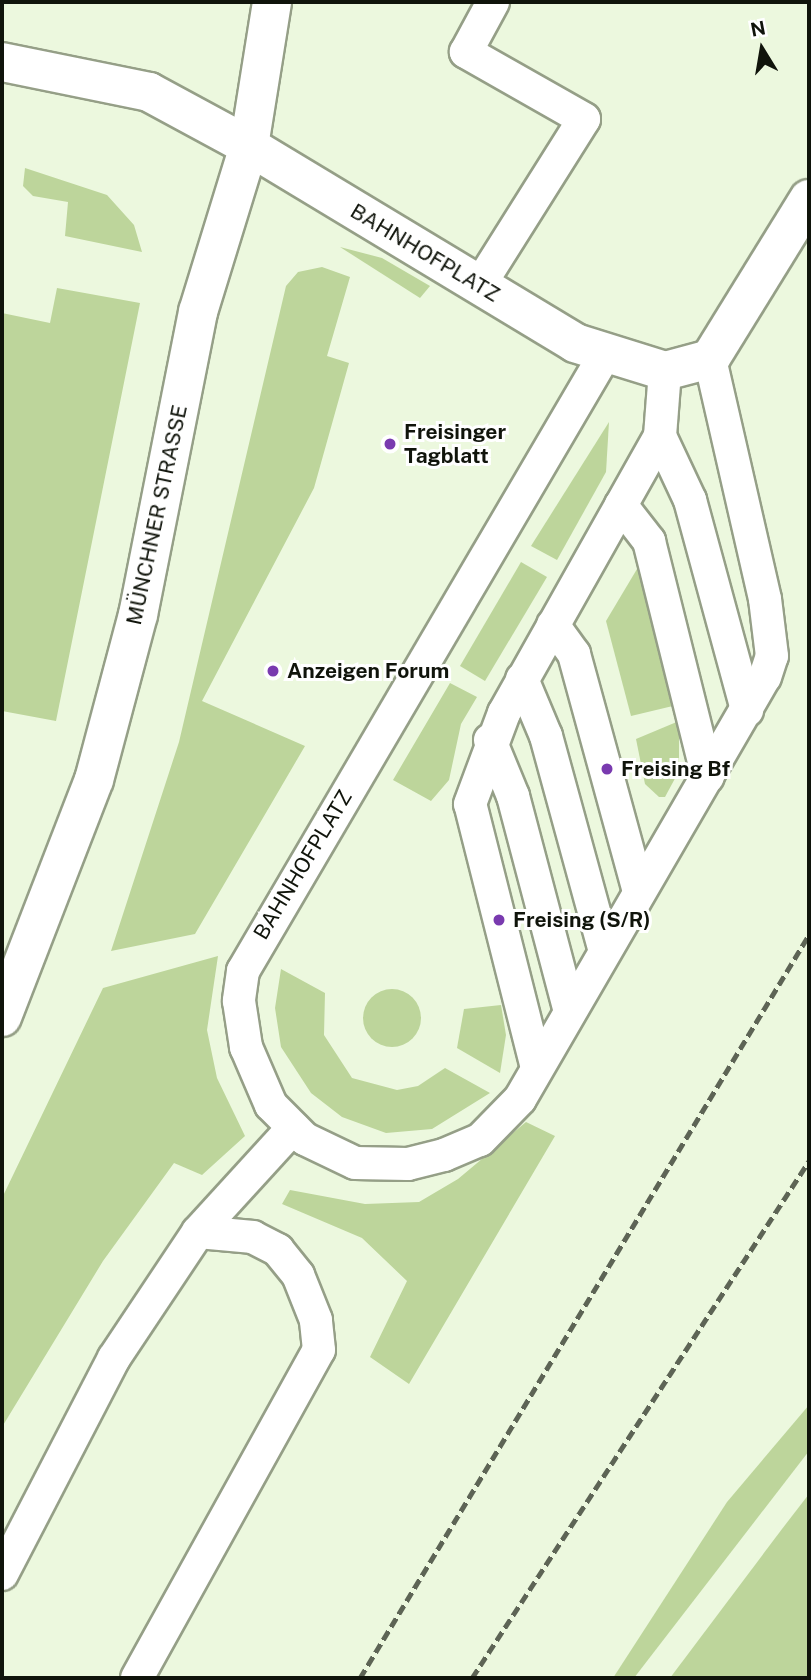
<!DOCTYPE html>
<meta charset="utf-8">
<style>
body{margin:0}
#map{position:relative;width:811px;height:1680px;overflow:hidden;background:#ecf8de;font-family:"Public Sans",sans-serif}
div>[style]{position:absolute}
.green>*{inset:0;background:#bdd59b}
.round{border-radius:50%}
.roads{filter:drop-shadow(2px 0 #959f87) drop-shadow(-2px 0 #959f87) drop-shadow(0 2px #959f87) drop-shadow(0 -2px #959f87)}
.lane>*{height:32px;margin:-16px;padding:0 16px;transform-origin:16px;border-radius:16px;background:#fff}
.street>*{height:38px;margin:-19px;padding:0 19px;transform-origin:19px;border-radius:19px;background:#fff}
.secondary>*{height:38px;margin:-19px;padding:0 19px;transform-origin:19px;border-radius:19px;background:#fff}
.rail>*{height:5px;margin-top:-2.5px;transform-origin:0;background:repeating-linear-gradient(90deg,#5d6455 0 10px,transparent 0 15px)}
.dots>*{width:19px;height:19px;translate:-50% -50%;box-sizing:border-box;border:4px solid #fff;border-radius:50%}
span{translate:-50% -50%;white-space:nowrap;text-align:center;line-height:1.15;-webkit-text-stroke:6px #fff;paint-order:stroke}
.street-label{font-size:21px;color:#10140b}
.poi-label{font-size:21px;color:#10140b;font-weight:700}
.left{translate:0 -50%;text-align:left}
.frame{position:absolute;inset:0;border:4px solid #10140b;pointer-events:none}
.north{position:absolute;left:727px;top:14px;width:70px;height:70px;-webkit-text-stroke:5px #fff;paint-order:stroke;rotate:349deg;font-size:19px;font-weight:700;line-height:28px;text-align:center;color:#10140b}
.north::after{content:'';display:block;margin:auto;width:24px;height:32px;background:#10140b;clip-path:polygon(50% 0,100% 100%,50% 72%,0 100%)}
</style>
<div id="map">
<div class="green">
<div style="clip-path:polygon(25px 168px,107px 195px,134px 225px,142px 252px,65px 236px,68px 202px,33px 196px,23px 186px)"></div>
<div style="clip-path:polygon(340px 247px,382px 258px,430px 286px,420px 298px)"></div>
<div style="clip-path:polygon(322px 267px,350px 277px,327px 356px,349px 363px,314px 488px,202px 701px,305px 746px,195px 934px,111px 951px,179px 742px,286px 286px,298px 272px)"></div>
<div style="clip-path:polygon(57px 288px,140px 303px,56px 721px,2px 711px,2px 313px,50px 323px)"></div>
<div style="clip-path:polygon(609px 422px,606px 472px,557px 560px,531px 546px)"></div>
<div style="clip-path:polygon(521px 562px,547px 577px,485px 681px,460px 666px)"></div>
<div style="clip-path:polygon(640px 564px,677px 705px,631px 716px,606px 621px)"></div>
<div style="clip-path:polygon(450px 683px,477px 697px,461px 724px,449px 780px,431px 801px,393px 780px)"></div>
<div style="clip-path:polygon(679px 721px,679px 771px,665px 797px,659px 797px,645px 784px,636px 739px)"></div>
<div style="clip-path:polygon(218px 956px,207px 1030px,217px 1078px,245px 1136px,202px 1175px,174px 1163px,103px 1261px,2px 1427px,2px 1198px,103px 988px)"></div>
<div style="clip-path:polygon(281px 969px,325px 993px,324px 1035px,352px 1078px,397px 1090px,418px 1086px,445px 1068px,490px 1093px,432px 1129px,386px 1133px,342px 1117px,311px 1093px,281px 1047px,275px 1008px)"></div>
<div class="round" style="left:363px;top:989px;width:58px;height:58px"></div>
<div style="clip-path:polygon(501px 1005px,506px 1035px,500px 1073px,457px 1048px,464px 1009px)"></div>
<div style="clip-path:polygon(526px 1122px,555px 1136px,409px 1384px,370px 1357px,407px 1281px,362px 1238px,282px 1204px,290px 1190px,365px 1204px,419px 1202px,458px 1179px)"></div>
<div style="clip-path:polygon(809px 1405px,809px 1451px,634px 1678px,613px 1678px,727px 1502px)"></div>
<div style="clip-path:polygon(809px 1494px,809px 1678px,670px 1678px,782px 1529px)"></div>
</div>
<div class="roads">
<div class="lane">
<div style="left:479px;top:286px;width:197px;rotate:-57.8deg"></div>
<div style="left:584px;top:119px;width:136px;rotate:-150.4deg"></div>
<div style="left:466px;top:52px;width:57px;rotate:-61.6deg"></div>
<div style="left:604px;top:356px;width:713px;rotate:120.41deg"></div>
<div style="left:243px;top:971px;width:30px;rotate:98deg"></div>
<div style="left:239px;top:1001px;width:47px;rotate:81.3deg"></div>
<div style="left:246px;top:1047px;width:63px;rotate:66.7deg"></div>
<div style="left:271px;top:1105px;width:48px;rotate:45deg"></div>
<div style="left:305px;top:1139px;width:55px;rotate:25.6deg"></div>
<div style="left:355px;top:1163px;width:53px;rotate:1.1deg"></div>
<div style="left:408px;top:1164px;width:37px;rotate:-14deg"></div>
<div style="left:444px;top:1155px;width:39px;rotate:-23deg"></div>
<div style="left:480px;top:1140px;width:57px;rotate:-45.7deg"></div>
<div style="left:520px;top:1099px;width:488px;rotate:-59.9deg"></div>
<div style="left:765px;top:677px;width:22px;rotate:-72deg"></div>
<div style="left:772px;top:656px;width:57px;rotate:-97deg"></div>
<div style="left:765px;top:599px;width:246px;rotate:-102.9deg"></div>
<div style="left:660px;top:436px;width:71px;rotate:64.9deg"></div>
<div style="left:690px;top:500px;width:218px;rotate:74.8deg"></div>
<div style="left:621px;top:505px;width:46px;rotate:52.1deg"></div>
<div style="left:649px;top:541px;width:243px;rotate:76deg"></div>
<div style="left:553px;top:625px;width:36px;rotate:54deg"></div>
<div style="left:574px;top:654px;width:247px;rotate:74.7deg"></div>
<div style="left:522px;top:679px;width:62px;rotate:67.2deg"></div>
<div style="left:546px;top:736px;width:223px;rotate:74.7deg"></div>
<div style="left:490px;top:740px;width:61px;rotate:67.7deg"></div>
<div style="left:513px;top:796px;width:223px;rotate:75.2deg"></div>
<div style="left:536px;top:1064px;width:268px;rotate:-104.2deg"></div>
<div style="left:470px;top:804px;width:97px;rotate:-69.5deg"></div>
<div style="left:504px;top:713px;width:318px;rotate:-60.6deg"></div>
<div style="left:660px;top:436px;width:65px;rotate:-85.6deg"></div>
<div style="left:2px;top:1574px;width:243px;rotate:-62.6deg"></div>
<div style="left:114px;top:1358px;width:151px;rotate:-56.3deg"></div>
<div style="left:198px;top:1232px;width:141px;rotate:-47.6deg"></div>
<div style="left:137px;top:1678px;width:375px;rotate:-61deg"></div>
<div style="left:319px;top:1350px;width:30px;rotate:-96deg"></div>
<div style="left:316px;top:1320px;width:48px;rotate:-111.8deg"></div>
<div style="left:298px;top:1275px;width:32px;rotate:-129deg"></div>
<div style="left:278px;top:1250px;width:28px;rotate:-153deg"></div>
<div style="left:253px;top:1237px;width:55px;rotate:-174.8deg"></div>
</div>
<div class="street">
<div style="left:249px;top:146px;width:381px;rotate:31.1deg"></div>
<div style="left:575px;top:343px;width:94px;rotate:17.3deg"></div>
<div style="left:665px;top:371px;width:47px;rotate:-14.9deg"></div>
<div style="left:710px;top:359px;width:188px;rotate:-58.3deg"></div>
</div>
<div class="secondary">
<div style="left:2px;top:62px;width:150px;rotate:11.5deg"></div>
<div style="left:149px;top:92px;width:114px;rotate:28.4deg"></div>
<div style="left:2px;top:1017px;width:254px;rotate:-68.8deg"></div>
<div style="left:94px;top:780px;width:171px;rotate:-75.1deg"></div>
<div style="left:138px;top:615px;width:309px;rotate:-78.8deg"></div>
<div style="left:198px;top:312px;width:174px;rotate:-72.9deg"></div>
<div style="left:249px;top:146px;width:146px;rotate:-80.9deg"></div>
</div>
</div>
<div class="rail">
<div style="left:360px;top:1678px;width:868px;rotate:-58.86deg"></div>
<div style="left:472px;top:1678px;width:617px;rotate:-56.9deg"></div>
</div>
<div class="dots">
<div style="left:390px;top:444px;background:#793aaf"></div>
<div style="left:273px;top:671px;background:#793aaf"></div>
<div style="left:607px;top:769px;background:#793aaf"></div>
<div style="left:499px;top:920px;background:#793aaf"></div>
</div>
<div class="street-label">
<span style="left:425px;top:253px;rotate:31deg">BAHNHOFPLATZ</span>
<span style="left:157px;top:515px;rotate:-78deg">MÜNCHNER STRASSE</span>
<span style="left:303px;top:865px;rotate:-59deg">BAHNHOFPLATZ</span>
</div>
<div class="poi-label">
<span class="left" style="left:404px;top:444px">Freisinger<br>Tagblatt</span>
<span class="left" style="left:287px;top:671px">Anzeigen Forum</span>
<span class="left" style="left:621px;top:769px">Freising Bf</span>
<span class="left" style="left:513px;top:920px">Freising (S/R)</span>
</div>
<div class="frame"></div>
<div class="north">N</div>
</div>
